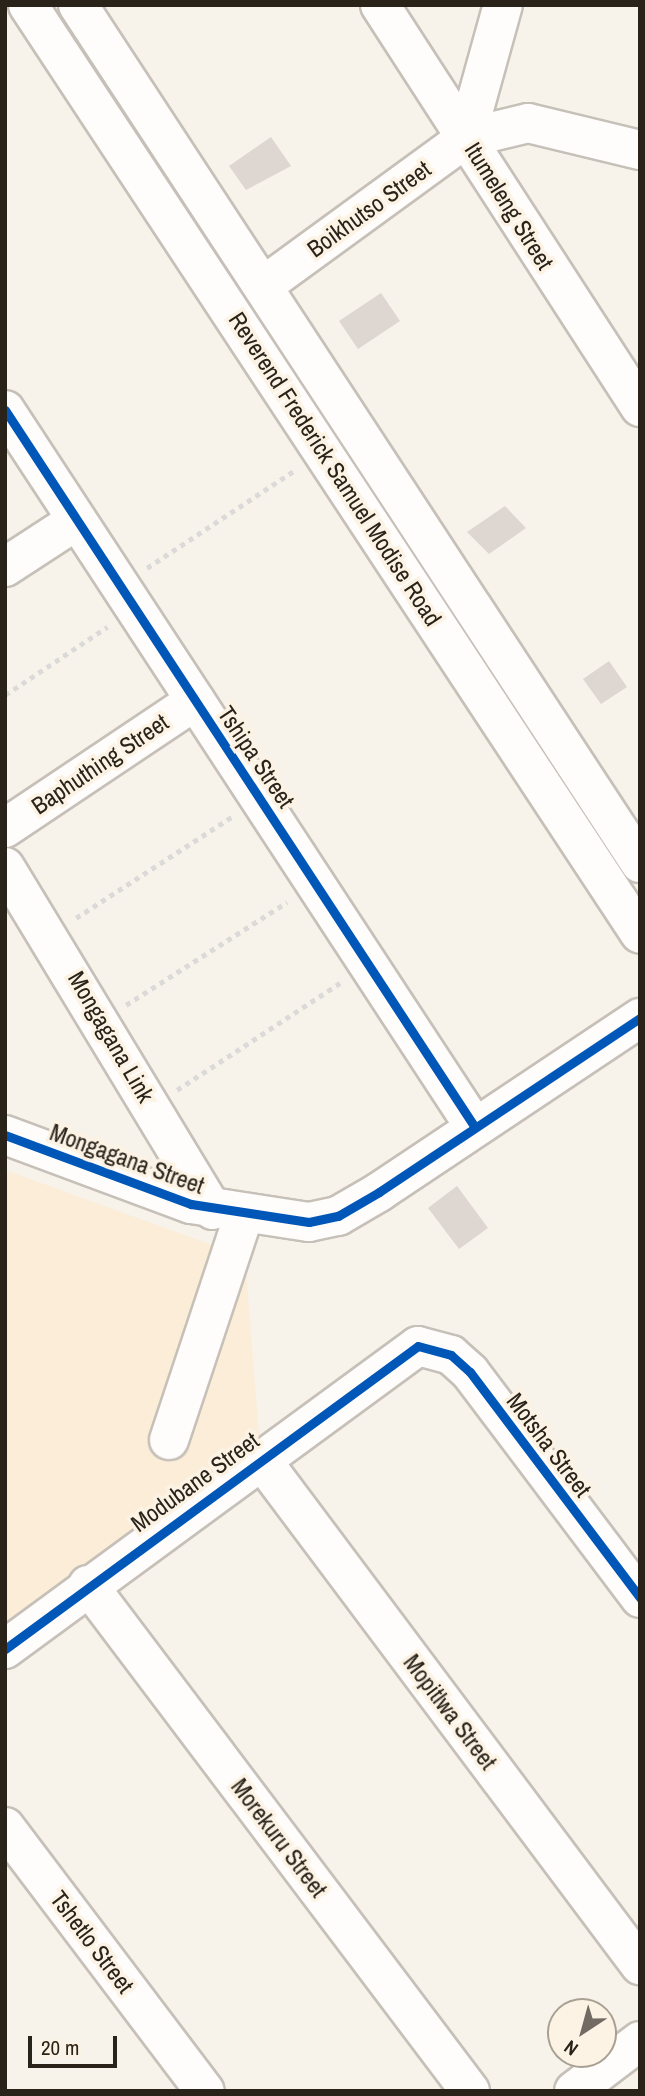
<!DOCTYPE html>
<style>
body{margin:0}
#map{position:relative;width:645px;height:2096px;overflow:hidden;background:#f7f2ea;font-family:"Archivo Narrow",sans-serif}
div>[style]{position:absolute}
.built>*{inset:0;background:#fbedd8}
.building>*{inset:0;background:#ded6d1}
.path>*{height:4.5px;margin-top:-2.25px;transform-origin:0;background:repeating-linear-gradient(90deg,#dcdad8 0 5px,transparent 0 10px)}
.roads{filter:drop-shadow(2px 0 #c6c0b8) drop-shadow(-2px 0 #c6c0b8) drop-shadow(0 2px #c6c0b8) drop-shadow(0 -2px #c6c0b8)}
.minor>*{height:38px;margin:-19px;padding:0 19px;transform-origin:19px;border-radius:19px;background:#fefdfc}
.major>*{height:38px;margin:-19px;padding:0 19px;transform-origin:19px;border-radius:19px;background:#fefdfc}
.cycleway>*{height:9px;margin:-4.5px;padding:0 4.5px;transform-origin:4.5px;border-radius:4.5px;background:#0057b8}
span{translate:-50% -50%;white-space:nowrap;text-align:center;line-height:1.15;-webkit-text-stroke:7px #fdf3e4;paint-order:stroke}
.street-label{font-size:24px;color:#29231a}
.frame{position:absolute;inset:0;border:7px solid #29231a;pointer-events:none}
.north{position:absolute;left:547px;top:1998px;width:70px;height:70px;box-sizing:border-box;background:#fdf3e4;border:2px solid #a8a093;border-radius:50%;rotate:216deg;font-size:19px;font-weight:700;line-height:28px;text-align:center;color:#29231a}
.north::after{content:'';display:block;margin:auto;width:24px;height:32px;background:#716b63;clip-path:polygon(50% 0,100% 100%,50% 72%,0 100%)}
.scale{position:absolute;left:28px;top:2036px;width:89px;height:32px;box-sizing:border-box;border:4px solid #29231a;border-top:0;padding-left:9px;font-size:21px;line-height:24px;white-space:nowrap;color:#29231a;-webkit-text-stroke:5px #fdf3e4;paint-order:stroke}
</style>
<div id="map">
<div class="built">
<div style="clip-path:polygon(5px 1170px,245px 1257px,259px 1437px,5px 1633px)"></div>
</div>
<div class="building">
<div style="clip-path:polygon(271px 137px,291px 166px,246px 190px,229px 166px)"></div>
<div style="clip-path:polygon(381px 293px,400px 321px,358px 349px,339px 321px)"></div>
<div style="clip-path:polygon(505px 506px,526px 528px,489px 554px,467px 532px)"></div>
<div style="clip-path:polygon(609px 661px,627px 687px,601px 704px,583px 679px)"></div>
<div style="clip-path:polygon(457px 1186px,488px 1228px,459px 1249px,428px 1208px)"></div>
</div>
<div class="path">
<div style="left:147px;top:568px;width:178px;rotate:-33.5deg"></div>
<div style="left:5px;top:695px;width:123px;rotate:-33.7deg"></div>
<div style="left:76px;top:918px;width:187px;rotate:-33deg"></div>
<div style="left:126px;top:1005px;width:191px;rotate:-32.6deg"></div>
<div style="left:177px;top:1090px;width:195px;rotate:-33.3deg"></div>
</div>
<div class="roads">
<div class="minor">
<div style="left:380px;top:5px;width:479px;rotate:57.1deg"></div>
<div style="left:466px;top:138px;width:138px;rotate:-74.5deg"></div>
<div style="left:263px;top:286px;width:251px;rotate:-36.1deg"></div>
<div style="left:466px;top:138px;width:64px;rotate:-13.6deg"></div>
<div style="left:528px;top:123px;width:115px;rotate:13.6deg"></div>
<div style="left:5px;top:410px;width:856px;rotate:56.77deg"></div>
<div style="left:5px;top:567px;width:82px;rotate:-33.1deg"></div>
<div style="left:5px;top:828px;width:229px;rotate:-33.8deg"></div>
<div style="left:5px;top:867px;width:401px;rotate:58.8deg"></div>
<div style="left:5px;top:1135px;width:198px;rotate:20.4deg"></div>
<div style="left:191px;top:1204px;width:119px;rotate:8.7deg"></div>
<div style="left:309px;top:1222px;width:30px;rotate:-12deg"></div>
<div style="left:338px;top:1216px;width:48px;rotate:-30.3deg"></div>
<div style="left:379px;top:1192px;width:314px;rotate:-33.7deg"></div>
<div style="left:169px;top:1440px;width:237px;rotate:-71.6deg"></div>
<div style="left:260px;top:1458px;width:634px;rotate:53.15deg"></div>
<div style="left:88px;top:1585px;width:634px;rotate:52.95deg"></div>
<div style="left:5px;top:1649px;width:512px;rotate:-36.27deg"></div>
<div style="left:418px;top:1346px;width:34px;rotate:15deg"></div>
<div style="left:451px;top:1355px;width:25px;rotate:42deg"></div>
<div style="left:470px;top:1372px;width:283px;rotate:53deg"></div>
<div style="left:5px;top:1827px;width:331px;rotate:52.9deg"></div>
<div style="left:574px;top:2091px;width:83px;rotate:-37.1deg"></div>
</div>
<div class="major">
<div style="left:28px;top:5px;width:1112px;rotate:56.62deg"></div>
<div style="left:78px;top:5px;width:1026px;rotate:56.77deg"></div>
</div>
</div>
<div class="cycleway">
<div style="left:5px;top:410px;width:856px;rotate:56.77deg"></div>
<div style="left:5px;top:1135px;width:198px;rotate:20.4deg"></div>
<div style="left:191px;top:1204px;width:119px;rotate:8.7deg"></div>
<div style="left:309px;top:1222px;width:30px;rotate:-12deg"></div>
<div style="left:338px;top:1216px;width:48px;rotate:-30.3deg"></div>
<div style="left:379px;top:1192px;width:314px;rotate:-33.7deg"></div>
<div style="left:5px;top:1649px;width:512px;rotate:-36.27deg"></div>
<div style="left:418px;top:1346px;width:34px;rotate:15deg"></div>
<div style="left:451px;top:1355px;width:25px;rotate:42deg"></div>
<div style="left:470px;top:1372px;width:283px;rotate:53deg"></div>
</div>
<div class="street-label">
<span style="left:509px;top:206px;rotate:58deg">Itumeleng Street</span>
<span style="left:369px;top:209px;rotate:-36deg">Boikhutso Street</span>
<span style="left:335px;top:469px;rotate:57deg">Reverend Frederick Samuel Modise Road</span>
<span style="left:256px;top:757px;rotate:56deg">Tshipa Street</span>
<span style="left:100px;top:764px;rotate:-34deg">Baphuthing Street</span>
<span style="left:111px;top:1037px;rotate:60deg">Mongagana Link</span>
<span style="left:127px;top:1159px;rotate:20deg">Mongagana Street</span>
<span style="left:549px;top:1445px;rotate:53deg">Motsha Street</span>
<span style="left:195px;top:1482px;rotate:-36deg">Modubane Street</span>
<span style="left:450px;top:1712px;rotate:53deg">Mopitlwa Street</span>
<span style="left:279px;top:1838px;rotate:53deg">Morekuru Street</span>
<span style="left:92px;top:1942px;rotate:53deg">Tshetlo Street</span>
</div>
<div class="frame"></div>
<div class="north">N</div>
<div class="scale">20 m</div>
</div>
